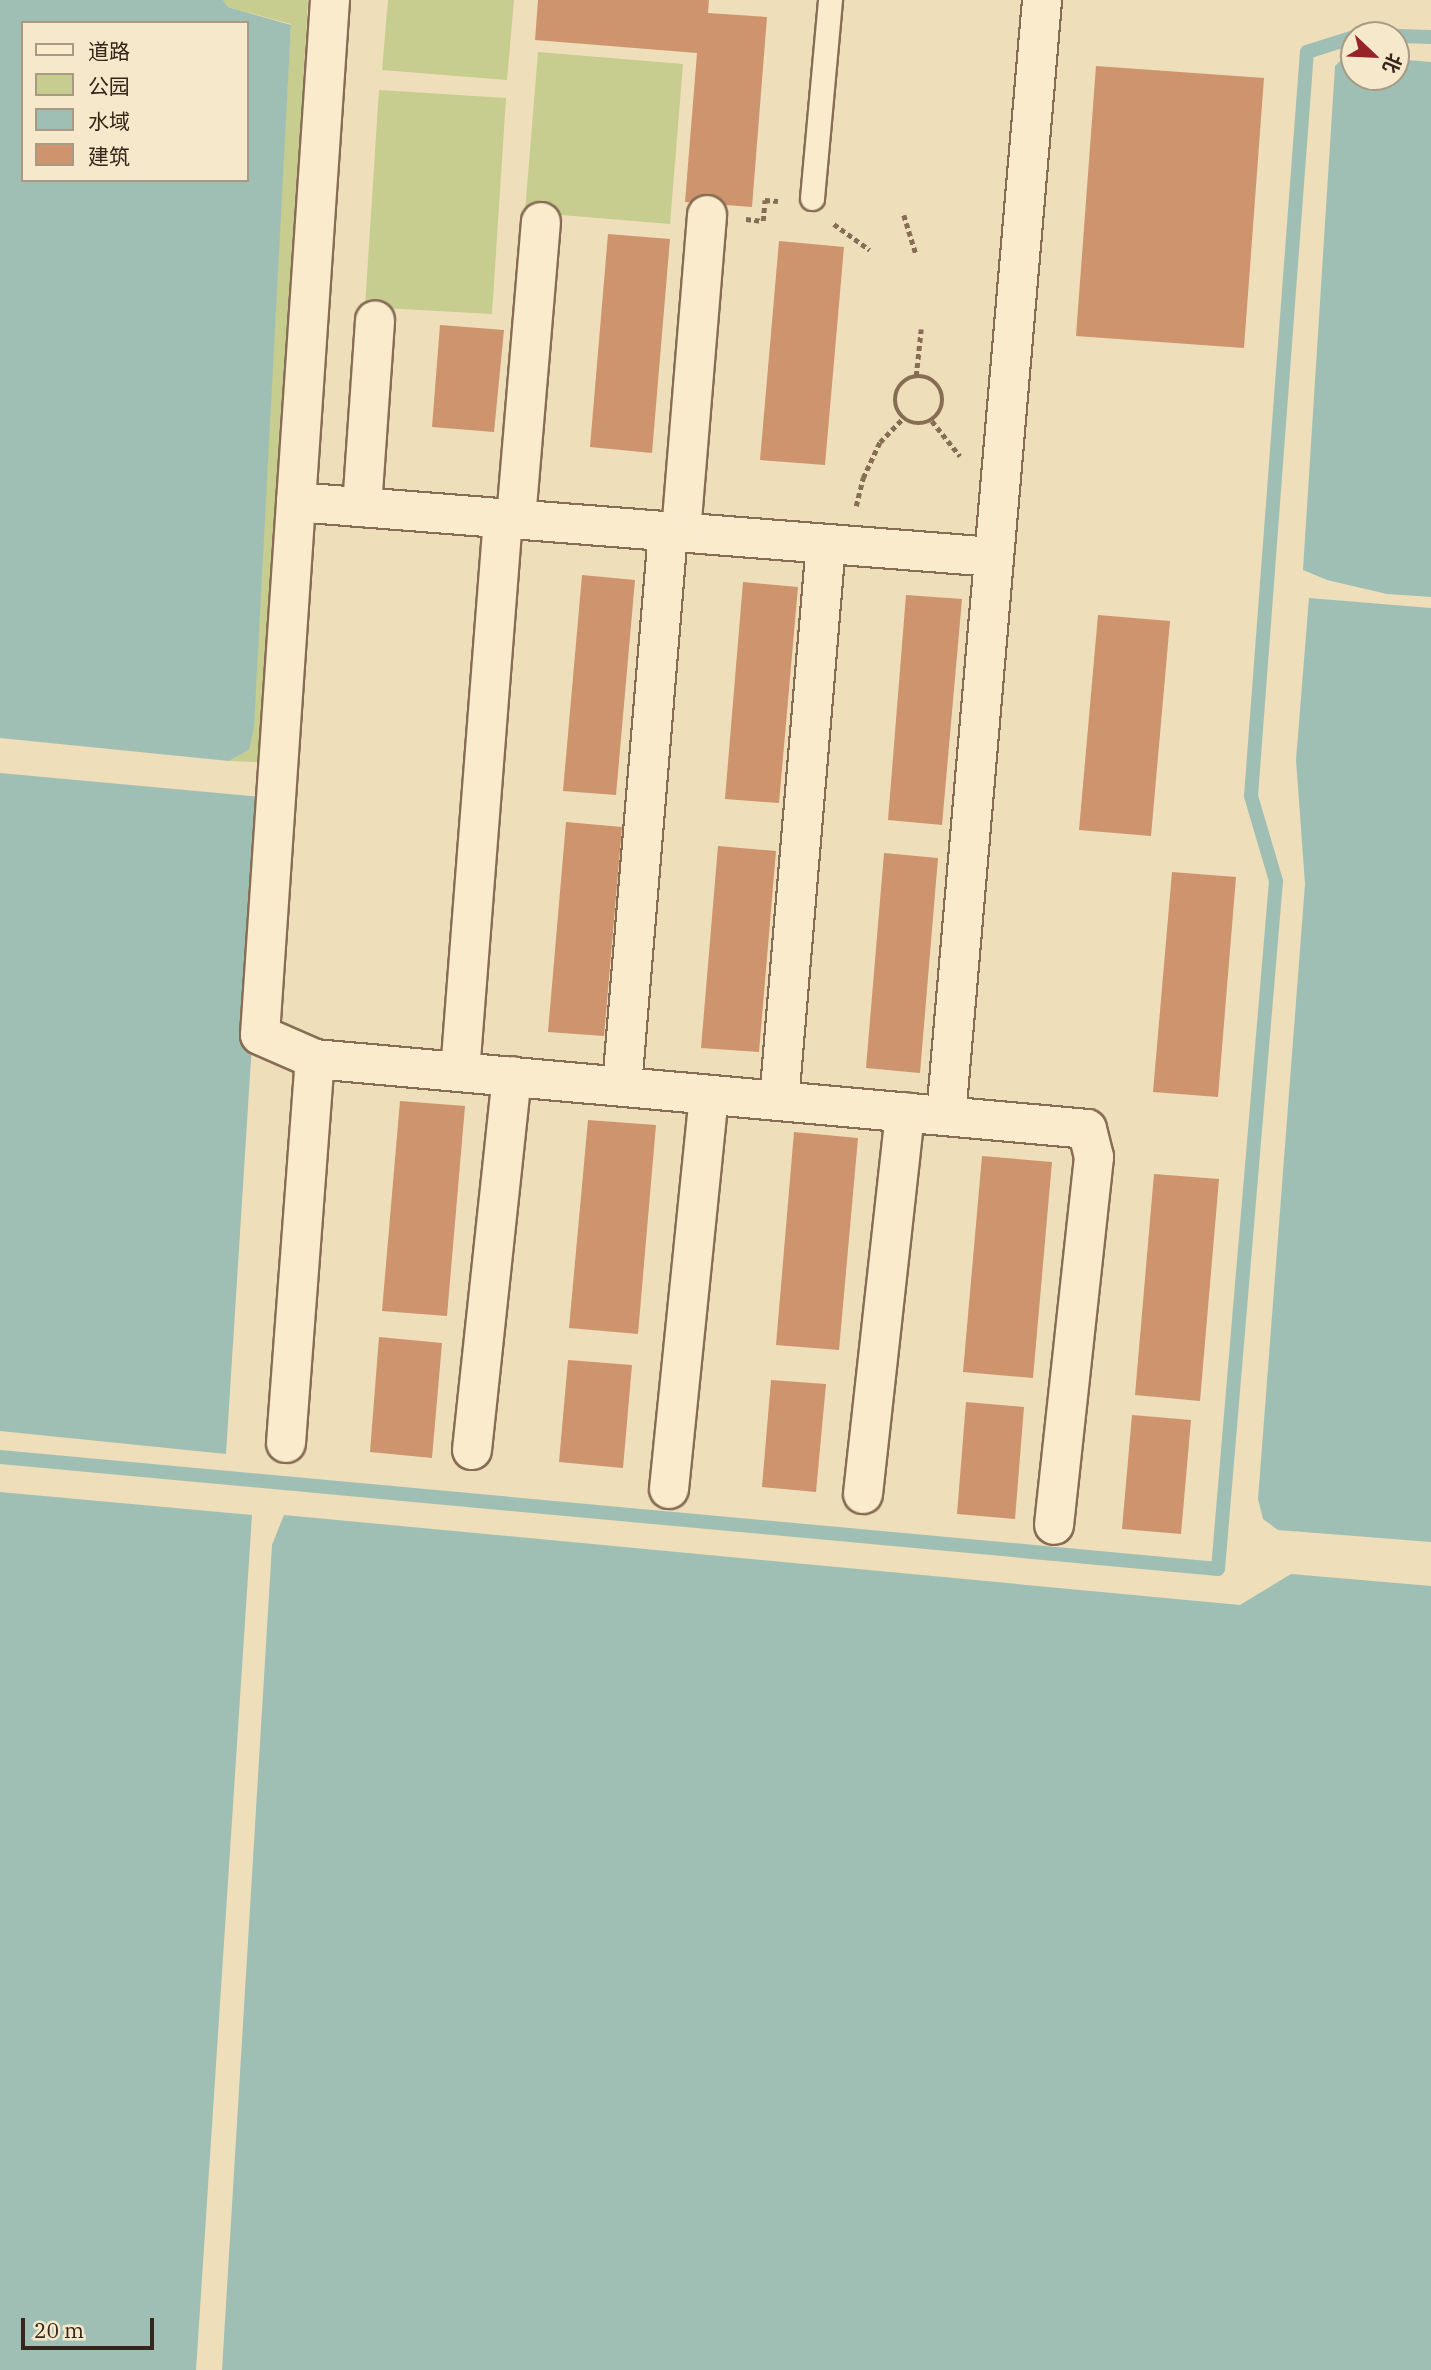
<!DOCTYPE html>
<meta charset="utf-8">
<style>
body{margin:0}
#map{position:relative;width:1431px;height:2370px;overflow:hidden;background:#efdeba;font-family:"IBM Plex Serif","Noto Sans SC",serif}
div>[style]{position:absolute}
.green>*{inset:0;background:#c7cc8f}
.water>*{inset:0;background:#9fbfb5}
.stream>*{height:14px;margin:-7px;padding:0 7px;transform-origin:7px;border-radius:7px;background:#9fbfb5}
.building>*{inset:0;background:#ce946e}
.path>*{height:4.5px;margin-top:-2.25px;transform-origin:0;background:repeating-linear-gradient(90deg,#866d54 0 5px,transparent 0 8.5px)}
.path>.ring{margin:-2.25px;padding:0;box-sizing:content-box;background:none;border:4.5px solid #866d54;border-radius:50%}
.roads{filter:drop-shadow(2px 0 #866d54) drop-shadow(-2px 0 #866d54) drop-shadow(0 2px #866d54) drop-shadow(0 -2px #866d54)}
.lane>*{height:23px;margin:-11.5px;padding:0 11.5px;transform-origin:11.5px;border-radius:11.5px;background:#faebcd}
.street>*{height:38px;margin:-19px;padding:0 19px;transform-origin:19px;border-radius:19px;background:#faebcd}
span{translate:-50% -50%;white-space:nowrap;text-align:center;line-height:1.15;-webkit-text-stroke:7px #f6e8ca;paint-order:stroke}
.legend{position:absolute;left:21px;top:21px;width:228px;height:161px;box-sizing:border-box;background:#f6e8ca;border:2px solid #a89a84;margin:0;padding:9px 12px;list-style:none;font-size:21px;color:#34261a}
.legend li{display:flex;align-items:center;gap:14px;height:35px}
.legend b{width:35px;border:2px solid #a89a84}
.north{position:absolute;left:1340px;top:21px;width:70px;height:70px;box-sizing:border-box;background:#f6e8ca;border:2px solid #a89a84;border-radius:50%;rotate:113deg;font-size:19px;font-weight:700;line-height:28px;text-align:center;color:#34261a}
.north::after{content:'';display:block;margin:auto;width:24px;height:32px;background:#962326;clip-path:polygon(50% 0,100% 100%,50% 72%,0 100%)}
.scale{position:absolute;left:21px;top:2318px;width:133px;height:32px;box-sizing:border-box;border:4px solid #34261a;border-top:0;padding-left:9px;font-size:21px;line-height:24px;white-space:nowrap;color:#34261a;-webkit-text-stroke:5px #f6e8ca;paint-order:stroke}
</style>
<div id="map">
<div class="green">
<div style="clip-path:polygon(223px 0,308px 0,263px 756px,257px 762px,229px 761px,249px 750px,291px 24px,228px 7px)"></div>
<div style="clip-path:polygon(388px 0,514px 0,507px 80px,382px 70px)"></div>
<div style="clip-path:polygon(538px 52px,683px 64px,670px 224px,525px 212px)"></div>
<div style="clip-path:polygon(379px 90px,506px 98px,492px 314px,365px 307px)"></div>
</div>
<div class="water">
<div style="clip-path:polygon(evenodd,0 0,223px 0,228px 7px,291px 25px,254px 727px,249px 750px,229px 761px,0 738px,0 0,23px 23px,247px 23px,247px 180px,23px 180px,23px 23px)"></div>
<div style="clip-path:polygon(1354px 56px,1354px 77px,1396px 77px,1396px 59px,1431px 62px,1431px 597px,1387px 594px,1327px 580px,1303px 570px,1335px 66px,1343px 58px)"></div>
<div style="clip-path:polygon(1309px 598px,1431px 608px,1431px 1542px,1278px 1530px,1263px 1519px,1258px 1499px,1305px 884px,1296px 760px)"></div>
<div style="clip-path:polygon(0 773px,261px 797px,267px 807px,226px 1454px,0 1431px)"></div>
<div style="clip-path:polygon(0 1492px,252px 1515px,196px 2370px,0 2370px)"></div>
<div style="clip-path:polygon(284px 1515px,1240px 1605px,1291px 1574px,1431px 1586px,1431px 2370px,222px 2370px,272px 1545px)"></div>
</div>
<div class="stream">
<div style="left:1369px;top:35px;width:62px;rotate:1.8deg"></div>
<div style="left:0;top:1457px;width:1223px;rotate:5.25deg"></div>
<div style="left:1218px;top:1569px;width:690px;rotate:-85.18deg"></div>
<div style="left:1276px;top:881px;width:89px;rotate:-106.4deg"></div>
<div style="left:1251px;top:796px;width:746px;rotate:-85.7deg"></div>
<div style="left:1307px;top:52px;width:49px;rotate:-17.7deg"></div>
</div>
<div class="building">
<div style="clip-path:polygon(538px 0,709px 0,708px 13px,767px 17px,752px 207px,685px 202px,697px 53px,535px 40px)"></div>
<div style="clip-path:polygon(1096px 66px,1264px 78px,1244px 348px,1076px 336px)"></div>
<div style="clip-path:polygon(608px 234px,670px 239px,652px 453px,590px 447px)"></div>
<div style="clip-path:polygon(779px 241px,844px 247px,825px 465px,760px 460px)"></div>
<div style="clip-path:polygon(440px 325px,504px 330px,494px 432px,432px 427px)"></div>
<div style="clip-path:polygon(582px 575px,635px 580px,616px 795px,563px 791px)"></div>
<div style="clip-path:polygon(743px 582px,798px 587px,779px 803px,725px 799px)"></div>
<div style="clip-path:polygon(906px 595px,962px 599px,942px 825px,888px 820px)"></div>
<div style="clip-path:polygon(1098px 615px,1170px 621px,1151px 836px,1079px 830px)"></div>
<div style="clip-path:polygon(566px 822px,622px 827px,604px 1036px,548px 1032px)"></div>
<div style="clip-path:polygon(718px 846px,776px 851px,759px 1052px,701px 1048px)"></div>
<div style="clip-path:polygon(884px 853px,938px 858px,920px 1073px,866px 1068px)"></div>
<div style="clip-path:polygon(1172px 872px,1236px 877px,1218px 1097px,1153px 1092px)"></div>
<div style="clip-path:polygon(400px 1101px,465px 1106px,447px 1316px,382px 1311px)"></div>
<div style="clip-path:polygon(588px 1120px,656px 1125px,638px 1334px,569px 1328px)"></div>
<div style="clip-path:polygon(794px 1132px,858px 1138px,839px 1350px,776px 1345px)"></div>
<div style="clip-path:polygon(982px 1156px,1052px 1162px,1033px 1378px,963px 1372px)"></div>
<div style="clip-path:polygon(1154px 1174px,1219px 1179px,1200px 1401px,1135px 1395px)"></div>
<div style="clip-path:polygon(379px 1337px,442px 1343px,432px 1458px,370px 1452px)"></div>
<div style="clip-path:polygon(568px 1360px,632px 1365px,623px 1468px,559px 1462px)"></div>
<div style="clip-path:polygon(771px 1380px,826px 1384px,816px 1492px,762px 1487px)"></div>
<div style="clip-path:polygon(966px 1402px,1024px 1407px,1015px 1519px,957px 1514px)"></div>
<div style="clip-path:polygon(1132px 1415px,1191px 1420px,1181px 1534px,1122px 1529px)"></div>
</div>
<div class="path">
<div style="left:904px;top:215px;width:41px;rotate:72.9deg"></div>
<div style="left:746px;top:219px;width:17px;rotate:7deg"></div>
<div style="left:763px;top:221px;width:21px;rotate:-85deg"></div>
<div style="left:765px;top:200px;width:13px;rotate:4deg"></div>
<div style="left:834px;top:224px;width:44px;rotate:35.8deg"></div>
<div class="ring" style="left:895px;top:376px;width:43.5px;height:43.5px"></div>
<div style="left:916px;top:376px;width:47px;rotate:-83.9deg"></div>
<div style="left:932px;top:421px;width:45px;rotate:51.3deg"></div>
<div style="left:856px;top:506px;width:29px;rotate:-76deg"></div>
<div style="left:863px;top:478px;width:40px;rotate:-65deg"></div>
<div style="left:880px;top:442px;width:32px;rotate:-46deg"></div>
</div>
<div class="roads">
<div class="lane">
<div style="left:812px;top:198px;width:199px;rotate:-84.8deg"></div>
</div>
<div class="street">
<div style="left:330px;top:0;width:1037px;rotate:93.87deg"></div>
<div style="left:260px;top:1035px;width:60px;rotate:23.6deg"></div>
<div style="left:315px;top:1059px;width:775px;rotate:5.18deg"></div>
<div style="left:1087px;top:1129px;width:29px;rotate:76deg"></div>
<div style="left:1094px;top:1157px;width:370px;rotate:96.2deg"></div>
<div style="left:296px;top:502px;width:700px;rotate:4.51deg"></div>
<div style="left:362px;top:507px;width:187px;rotate:-86deg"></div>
<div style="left:516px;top:519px;width:298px;rotate:-85.2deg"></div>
<div style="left:681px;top:532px;width:318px;rotate:-85.3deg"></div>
<div style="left:460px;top:1072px;width:556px;rotate:-85.56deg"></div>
<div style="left:622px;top:1086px;width:556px;rotate:-85.25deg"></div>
<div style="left:779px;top:1101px;width:559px;rotate:-85.18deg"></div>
<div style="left:946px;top:1116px;width:1120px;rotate:-85.08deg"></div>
<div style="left:286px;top:1443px;width:385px;rotate:-85.7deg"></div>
<div style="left:472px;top:1450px;width:376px;rotate:-83.9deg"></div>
<div style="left:669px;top:1489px;width:396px;rotate:-84.2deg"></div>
<div style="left:863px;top:1494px;width:384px;rotate:-83.7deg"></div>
</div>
</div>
<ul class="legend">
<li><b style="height:9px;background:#faebcd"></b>道路</li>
<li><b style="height:19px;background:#c7cc8f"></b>公园</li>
<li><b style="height:19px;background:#9fbfb5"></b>水域</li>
<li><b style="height:19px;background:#ce946e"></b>建筑</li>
</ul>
<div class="north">北</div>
<div class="scale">20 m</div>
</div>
